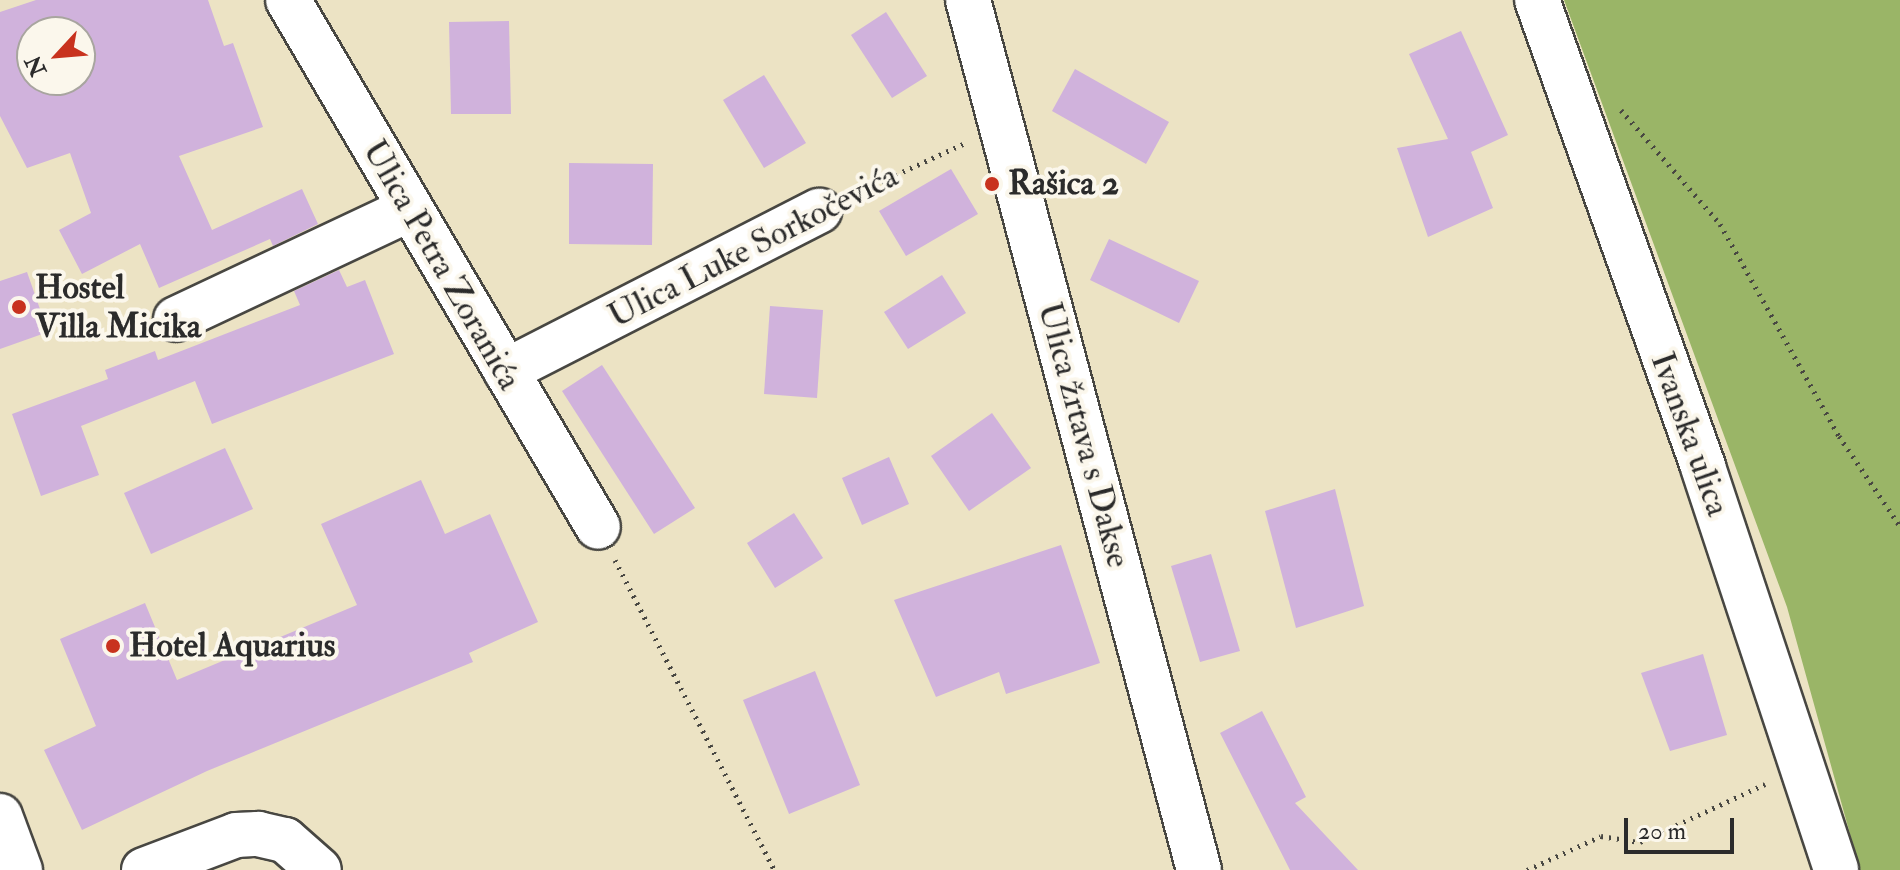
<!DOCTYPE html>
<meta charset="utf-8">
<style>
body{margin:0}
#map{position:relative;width:1900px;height:870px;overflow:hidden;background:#ece3c4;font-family:"IM FELL Double Pica",serif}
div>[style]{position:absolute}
.forest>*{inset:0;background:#9ab567}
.building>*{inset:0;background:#d0b2dc}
.path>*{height:5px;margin-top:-2.5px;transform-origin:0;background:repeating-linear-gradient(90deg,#484742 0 2px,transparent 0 8px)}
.roads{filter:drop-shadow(2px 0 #484742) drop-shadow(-2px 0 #484742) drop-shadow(0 2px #484742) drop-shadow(0 -2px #484742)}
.minor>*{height:44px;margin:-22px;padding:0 22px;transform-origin:22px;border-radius:22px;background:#fff}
.dots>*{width:22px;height:22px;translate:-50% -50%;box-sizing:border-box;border:4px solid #fbf7ec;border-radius:50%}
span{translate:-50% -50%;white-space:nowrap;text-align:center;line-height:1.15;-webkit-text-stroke:8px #fbf7ec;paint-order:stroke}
.poi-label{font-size:34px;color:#2b2b2b;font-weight:700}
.left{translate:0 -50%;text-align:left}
.street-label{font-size:34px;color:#2b2b2b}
.north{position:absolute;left:16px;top:16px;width:80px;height:80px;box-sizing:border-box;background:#fbf7ec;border:2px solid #a8a59f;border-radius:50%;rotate:244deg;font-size:22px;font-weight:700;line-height:32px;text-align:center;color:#2b2b2b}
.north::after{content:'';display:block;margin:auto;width:28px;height:36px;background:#c8321e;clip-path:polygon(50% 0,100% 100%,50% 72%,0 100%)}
.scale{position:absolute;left:1624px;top:818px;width:110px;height:36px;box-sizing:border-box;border:4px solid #2b2b2b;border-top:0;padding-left:10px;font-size:24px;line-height:28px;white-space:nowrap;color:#2b2b2b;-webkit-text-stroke:6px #fbf7ec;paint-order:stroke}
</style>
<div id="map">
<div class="forest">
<div style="clip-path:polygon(1564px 0,1900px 0,1900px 870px,1860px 870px,1787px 607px)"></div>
</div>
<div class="building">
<div style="clip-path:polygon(evenodd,36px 0,208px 0,224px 46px,233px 43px,263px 127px,179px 156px,212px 230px,302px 189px,318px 224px,273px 246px,270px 239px,159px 288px,140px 244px,82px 274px,59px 230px,91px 213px,70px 153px,27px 168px,0 116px,0 12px,36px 0,32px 32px,80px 32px,80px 80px,32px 80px,32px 32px)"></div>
<div style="clip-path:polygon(886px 12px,927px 76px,892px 98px,851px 35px)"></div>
<div style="clip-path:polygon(509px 21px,511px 114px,451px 114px,449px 22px)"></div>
<div style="clip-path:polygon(1461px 31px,1508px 135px,1471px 152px,1493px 208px,1428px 237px,1397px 148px,1448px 139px,1409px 54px)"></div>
<div style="clip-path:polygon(1075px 69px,1169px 122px,1146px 164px,1052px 111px)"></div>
<div style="clip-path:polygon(764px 75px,806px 143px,764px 168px,723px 100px)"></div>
<div style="clip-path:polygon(569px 163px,653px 164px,652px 245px,569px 244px)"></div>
<div style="clip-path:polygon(951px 169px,978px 214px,906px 256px,879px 211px)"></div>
<div style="clip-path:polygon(1109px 239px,1199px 281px,1179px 323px,1090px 280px)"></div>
<div style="clip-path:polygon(339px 270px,347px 287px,365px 280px,394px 354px,212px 424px,195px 381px,81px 426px,99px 475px,41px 496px,12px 414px,108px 379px,105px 370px,155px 351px,158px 360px,300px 305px,294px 291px)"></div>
<div style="clip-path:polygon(27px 272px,48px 332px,0 349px,0 281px)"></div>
<div style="clip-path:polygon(942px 275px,966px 313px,908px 349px,884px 312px)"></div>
<div style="clip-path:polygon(770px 306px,823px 310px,817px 398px,764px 394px)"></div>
<div style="clip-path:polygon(602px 365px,695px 508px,654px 534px,562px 391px)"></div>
<div style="clip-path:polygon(992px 413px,1031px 468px,969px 511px,931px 456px)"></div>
<div style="clip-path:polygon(225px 448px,253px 509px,151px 554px,124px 493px)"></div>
<div style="clip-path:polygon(889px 457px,909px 504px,862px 525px,842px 478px)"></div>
<div style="clip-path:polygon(421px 480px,445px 534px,490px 514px,538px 622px,469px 653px,473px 662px,207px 771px,82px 830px,44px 750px,96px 726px,60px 639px,145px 603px,177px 680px,357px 605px,321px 524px)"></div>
<div style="clip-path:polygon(1335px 489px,1364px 606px,1296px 628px,1265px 511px)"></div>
<div style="clip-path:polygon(794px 513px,823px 558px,775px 588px,747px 543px)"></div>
<div style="clip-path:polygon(1061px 545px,1100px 663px,1006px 694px,999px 672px,936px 697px,894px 600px)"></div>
<div style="clip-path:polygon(1211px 554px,1240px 651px,1200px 662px,1171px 566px)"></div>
<div style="clip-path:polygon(1703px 654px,1727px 735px,1670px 751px,1641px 673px)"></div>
<div style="clip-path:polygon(815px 671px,860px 785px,789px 814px,743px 700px)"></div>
<div style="clip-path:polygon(1262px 711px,1306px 797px,1295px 803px,1358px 870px,1290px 870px,1220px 733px)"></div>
</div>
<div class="path">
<div style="left:1621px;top:110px;width:151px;rotate:49deg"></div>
<div style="left:1720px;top:224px;width:243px;rotate:60.7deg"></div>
<div style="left:1839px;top:436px;width:109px;rotate:55.9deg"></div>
<div style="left:852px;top:195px;width:127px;rotate:-24.7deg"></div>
<div style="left:615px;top:560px;width:348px;rotate:62.8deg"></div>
<div style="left:1527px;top:870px;width:81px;rotate:-24.7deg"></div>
<div style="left:1601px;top:836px;width:39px;rotate:9deg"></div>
<div style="left:1640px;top:842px;width:138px;rotate:-24.9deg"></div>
</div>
<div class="roads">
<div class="minor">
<div style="left:288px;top:0;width:611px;rotate:59.53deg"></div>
<div style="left:968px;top:0;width:900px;rotate:75.13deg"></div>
<div style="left:1537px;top:0;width:496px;rotate:70.4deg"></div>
<div style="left:1703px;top:467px;width:424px;rotate:71.7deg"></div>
<div style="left:176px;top:319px;width:259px;rotate:-25.2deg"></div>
<div style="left:506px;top:371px;width:352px;rotate:-27.1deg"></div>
<div style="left:0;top:816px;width:58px;rotate:69.7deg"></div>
<div style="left:144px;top:870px;width:98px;rotate:-20.8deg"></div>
<div style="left:236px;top:835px;width:22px;rotate:-3deg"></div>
<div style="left:258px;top:834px;width:28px;rotate:13deg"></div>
<div style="left:285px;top:840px;width:45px;rotate:41.4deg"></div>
</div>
</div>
<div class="dots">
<div style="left:992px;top:184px;background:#c8321e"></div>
<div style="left:19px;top:307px;background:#c8321e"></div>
<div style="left:113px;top:646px;background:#c8321e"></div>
</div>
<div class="poi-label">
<span class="left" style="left:1008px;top:184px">Rašica 2</span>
<span class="left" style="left:35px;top:307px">Hostel<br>Villa Micika</span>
<span class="left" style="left:129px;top:646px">Hotel Aquarius</span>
</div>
<div class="street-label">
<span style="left:753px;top:246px;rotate:-27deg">Ulica Luke Sorkočevića</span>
<span style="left:442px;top:265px;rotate:60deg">Ulica Petra Zoranića</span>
<span style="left:1690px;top:434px;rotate:70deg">Ivanska ulica</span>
<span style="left:1084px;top:435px;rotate:75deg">Ulica žrtava s Dakse</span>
</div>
<div class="north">N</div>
<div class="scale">20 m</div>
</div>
